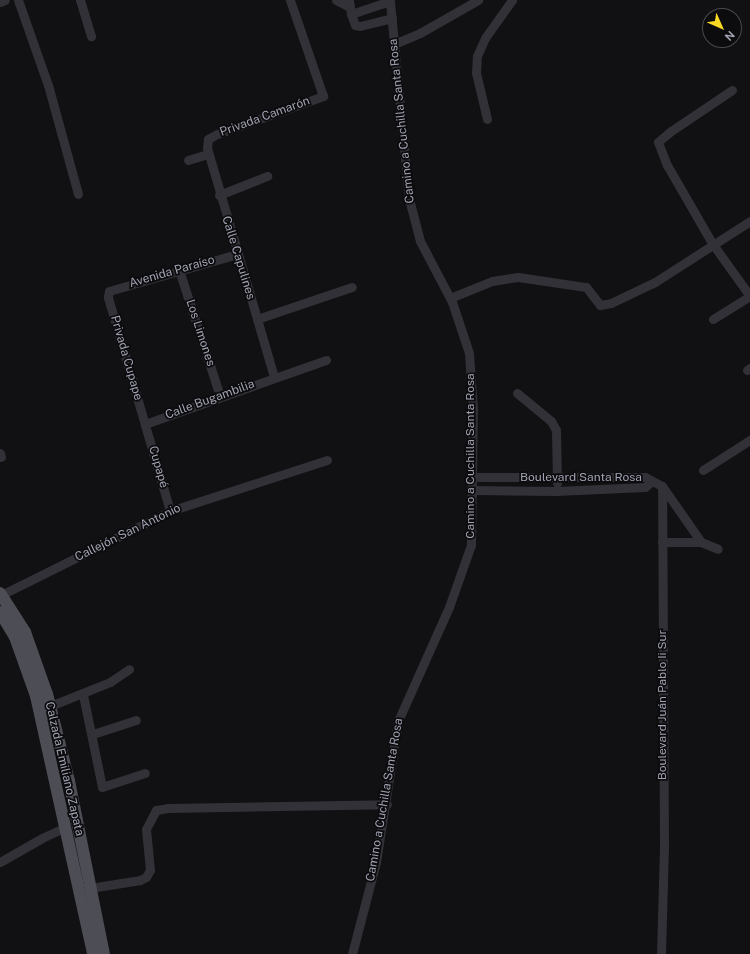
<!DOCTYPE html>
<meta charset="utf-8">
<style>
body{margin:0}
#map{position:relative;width:750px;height:954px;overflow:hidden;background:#111012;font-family:"Public Sans",sans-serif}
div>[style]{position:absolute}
.minor>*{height:9px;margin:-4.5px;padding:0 4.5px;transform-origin:4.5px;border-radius:4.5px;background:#313137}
.major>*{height:12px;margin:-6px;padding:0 6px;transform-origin:6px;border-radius:6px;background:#4d4d56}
span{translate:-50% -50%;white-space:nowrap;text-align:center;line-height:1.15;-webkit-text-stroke:3.5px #0c0b0d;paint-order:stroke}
.street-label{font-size:12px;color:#a1a3b3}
.north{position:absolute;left:702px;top:8px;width:40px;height:40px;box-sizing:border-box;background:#0c0b0d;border:1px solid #48484f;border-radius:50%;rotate:135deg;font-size:11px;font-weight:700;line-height:16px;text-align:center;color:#a1a3b3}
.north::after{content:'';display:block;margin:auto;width:14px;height:18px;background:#f7d823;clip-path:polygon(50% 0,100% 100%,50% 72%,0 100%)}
</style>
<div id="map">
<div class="minor">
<div style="left:18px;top:0;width:90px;rotate:70.6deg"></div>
<div style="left:48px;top:85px;width:113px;rotate:74.6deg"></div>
<div style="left:80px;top:0;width:38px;rotate:73deg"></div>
<div style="left:336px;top:0;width:13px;rotate:27deg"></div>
<div style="left:349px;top:0;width:14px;rotate:82deg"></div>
<div style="left:390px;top:1px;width:41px;rotate:161.6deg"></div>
<div style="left:351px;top:14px;width:12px;rotate:70deg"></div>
<div style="left:355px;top:25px;width:5px;rotate:11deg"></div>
<div style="left:360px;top:26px;width:33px;rotate:-14deg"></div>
<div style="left:0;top:2px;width:5px;rotate:-22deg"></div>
<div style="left:394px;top:44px;width:28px;rotate:-23deg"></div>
<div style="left:420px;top:33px;width:67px;rotate:-29.6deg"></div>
<div style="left:732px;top:90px;width:73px;rotate:146.1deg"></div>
<div style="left:671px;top:131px;width:17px;rotate:140deg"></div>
<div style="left:658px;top:142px;width:25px;rotate:69deg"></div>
<div style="left:667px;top:165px;width:90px;rotate:60deg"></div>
<div style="left:712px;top:243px;width:65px;rotate:54.4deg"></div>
<div style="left:487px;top:119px;width:47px;rotate:-103.4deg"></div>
<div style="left:476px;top:73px;width:17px;rotate:-87deg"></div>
<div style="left:477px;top:56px;width:20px;rotate:-66deg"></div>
<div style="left:485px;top:38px;width:47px;rotate:-54.6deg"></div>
<div style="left:188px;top:160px;width:21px;rotate:-17deg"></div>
<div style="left:219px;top:195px;width:52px;rotate:-21.6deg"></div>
<div style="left:179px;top:270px;width:133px;rotate:72deg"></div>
<div style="left:450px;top:298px;width:45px;rotate:-22deg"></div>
<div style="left:492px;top:281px;width:26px;rotate:-9deg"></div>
<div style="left:518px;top:277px;width:69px;rotate:8.4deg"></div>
<div style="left:586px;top:287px;width:23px;rotate:52deg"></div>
<div style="left:600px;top:305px;width:11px;rotate:-10deg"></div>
<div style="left:611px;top:303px;width:49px;rotate:-25.5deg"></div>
<div style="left:655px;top:282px;width:113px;rotate:-32.7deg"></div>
<div style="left:257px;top:319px;width:100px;rotate:-18.6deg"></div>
<div style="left:713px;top:319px;width:44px;rotate:-31.9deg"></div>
<div style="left:747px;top:370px;width:4px;rotate:-34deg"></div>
<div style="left:274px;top:377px;width:239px;rotate:-106.3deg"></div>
<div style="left:207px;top:148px;width:9px;rotate:-84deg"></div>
<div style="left:208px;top:139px;width:10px;rotate:-29deg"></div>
<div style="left:217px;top:134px;width:113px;rotate:-19.7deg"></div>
<div style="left:323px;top:96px;width:102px;rotate:-109deg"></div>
<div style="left:517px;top:393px;width:44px;rotate:39.5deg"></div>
<div style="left:551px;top:421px;width:10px;rotate:61deg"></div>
<div style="left:556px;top:430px;width:53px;rotate:88.9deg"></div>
<div style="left:145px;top:424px;width:192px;rotate:-19.5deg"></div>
<div style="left:0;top:453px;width:4px;rotate:76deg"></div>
<div style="left:703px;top:470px;width:56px;rotate:-32.6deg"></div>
<div style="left:472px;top:477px;width:173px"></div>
<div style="left:645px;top:477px;width:19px;rotate:28deg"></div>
<div style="left:662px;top:486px;width:68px;rotate:55.1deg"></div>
<div style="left:472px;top:490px;width:84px;rotate:0.7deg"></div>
<div style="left:556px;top:491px;width:89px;rotate:-2.6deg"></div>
<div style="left:645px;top:487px;width:8px;rotate:-40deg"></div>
<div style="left:170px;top:511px;width:223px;rotate:-106.2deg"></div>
<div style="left:108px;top:297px;width:6px;rotate:-81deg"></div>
<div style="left:109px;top:291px;width:133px;rotate:-16.1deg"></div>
<div style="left:662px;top:542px;width:39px"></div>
<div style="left:701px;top:542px;width:18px;rotate:22deg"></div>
<div style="left:1px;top:595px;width:189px;rotate:-26.4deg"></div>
<div style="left:170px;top:511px;width:165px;rotate:-18deg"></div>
<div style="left:83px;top:695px;width:94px;rotate:78.3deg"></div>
<div style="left:102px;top:787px;width:45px;rotate:-18deg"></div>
<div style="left:50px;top:706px;width:65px;rotate:-21.8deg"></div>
<div style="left:110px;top:682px;width:23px;rotate:-34deg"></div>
<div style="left:93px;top:734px;width:45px;rotate:-18deg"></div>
<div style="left:0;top:862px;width:48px;rotate:-29.7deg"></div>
<div style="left:42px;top:838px;width:26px;rotate:-25deg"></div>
<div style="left:90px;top:888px;width:51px;rotate:-9.1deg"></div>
<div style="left:140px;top:880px;width:7px;rotate:-27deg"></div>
<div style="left:146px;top:877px;width:8px;rotate:-60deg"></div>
<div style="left:150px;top:870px;width:41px;rotate:-95.6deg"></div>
<div style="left:146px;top:829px;width:21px;rotate:-62deg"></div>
<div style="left:156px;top:810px;width:12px;rotate:-9deg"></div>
<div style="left:168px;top:808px;width:219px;rotate:-1deg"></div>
<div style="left:352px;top:954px;width:95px;rotate:-75.4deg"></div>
<div style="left:376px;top:862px;width:143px;rotate:-81.1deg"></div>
<div style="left:398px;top:721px;width:125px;rotate:-65.9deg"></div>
<div style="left:449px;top:607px;width:66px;rotate:-70.5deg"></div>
<div style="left:471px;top:545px;width:136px;rotate:-89.2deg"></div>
<div style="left:473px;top:409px;width:56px;rotate:-94.1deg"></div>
<div style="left:469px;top:353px;width:54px;rotate:-108.4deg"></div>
<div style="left:452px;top:302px;width:69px;rotate:-117.7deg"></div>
<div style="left:420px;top:241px;width:43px;rotate:-104.7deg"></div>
<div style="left:409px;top:199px;width:200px;rotate:-95.5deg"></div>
<div style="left:661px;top:954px;width:108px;rotate:-88.4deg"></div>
<div style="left:664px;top:846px;width:360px;rotate:-90.3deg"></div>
</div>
<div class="major">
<div style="left:0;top:593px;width:46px;rotate:57.3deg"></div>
<div style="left:25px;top:632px;width:66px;rotate:70.5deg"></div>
<div style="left:47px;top:694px;width:90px;rotate:75.8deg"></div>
<div style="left:69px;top:781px;width:177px;rotate:78.6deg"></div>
<div style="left:0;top:612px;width:29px;rotate:59deg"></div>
<div style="left:15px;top:637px;width:63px;rotate:70.4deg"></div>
<div style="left:36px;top:696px;width:264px;rotate:77.5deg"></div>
</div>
<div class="street-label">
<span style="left:265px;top:117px;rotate:-20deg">Privada Camarón</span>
<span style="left:402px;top:121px;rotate:-96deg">Camino a Cuchilla Santa Rosa</span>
<span style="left:238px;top:258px;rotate:73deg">Calle Capulines</span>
<span style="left:172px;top:272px;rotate:-16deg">Avenida Paraíso</span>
<span style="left:200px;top:333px;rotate:72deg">Los Limones</span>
<span style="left:126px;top:358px;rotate:74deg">Privada Cupape</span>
<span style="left:210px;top:400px;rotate:-20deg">Calle Bugambilia</span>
<span style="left:471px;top:456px;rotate:-90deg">Camino a Cuchilla Santa Rosa</span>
<span style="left:158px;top:467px;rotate:74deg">Cupapé</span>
<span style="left:581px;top:478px">Boulevard Santa Rosa</span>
<span style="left:128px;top:533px;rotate:-26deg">Callejón San Antonio</span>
<span style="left:663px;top:705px;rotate:-90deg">Boulevard Juán Pablo Ii Sur</span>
<span style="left:64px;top:769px;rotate:77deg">Calzada Emiliano Zapata</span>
<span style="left:385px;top:800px;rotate:-80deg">Camino a Cuchilla Santa Rosa</span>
</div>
<div class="north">N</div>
</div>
